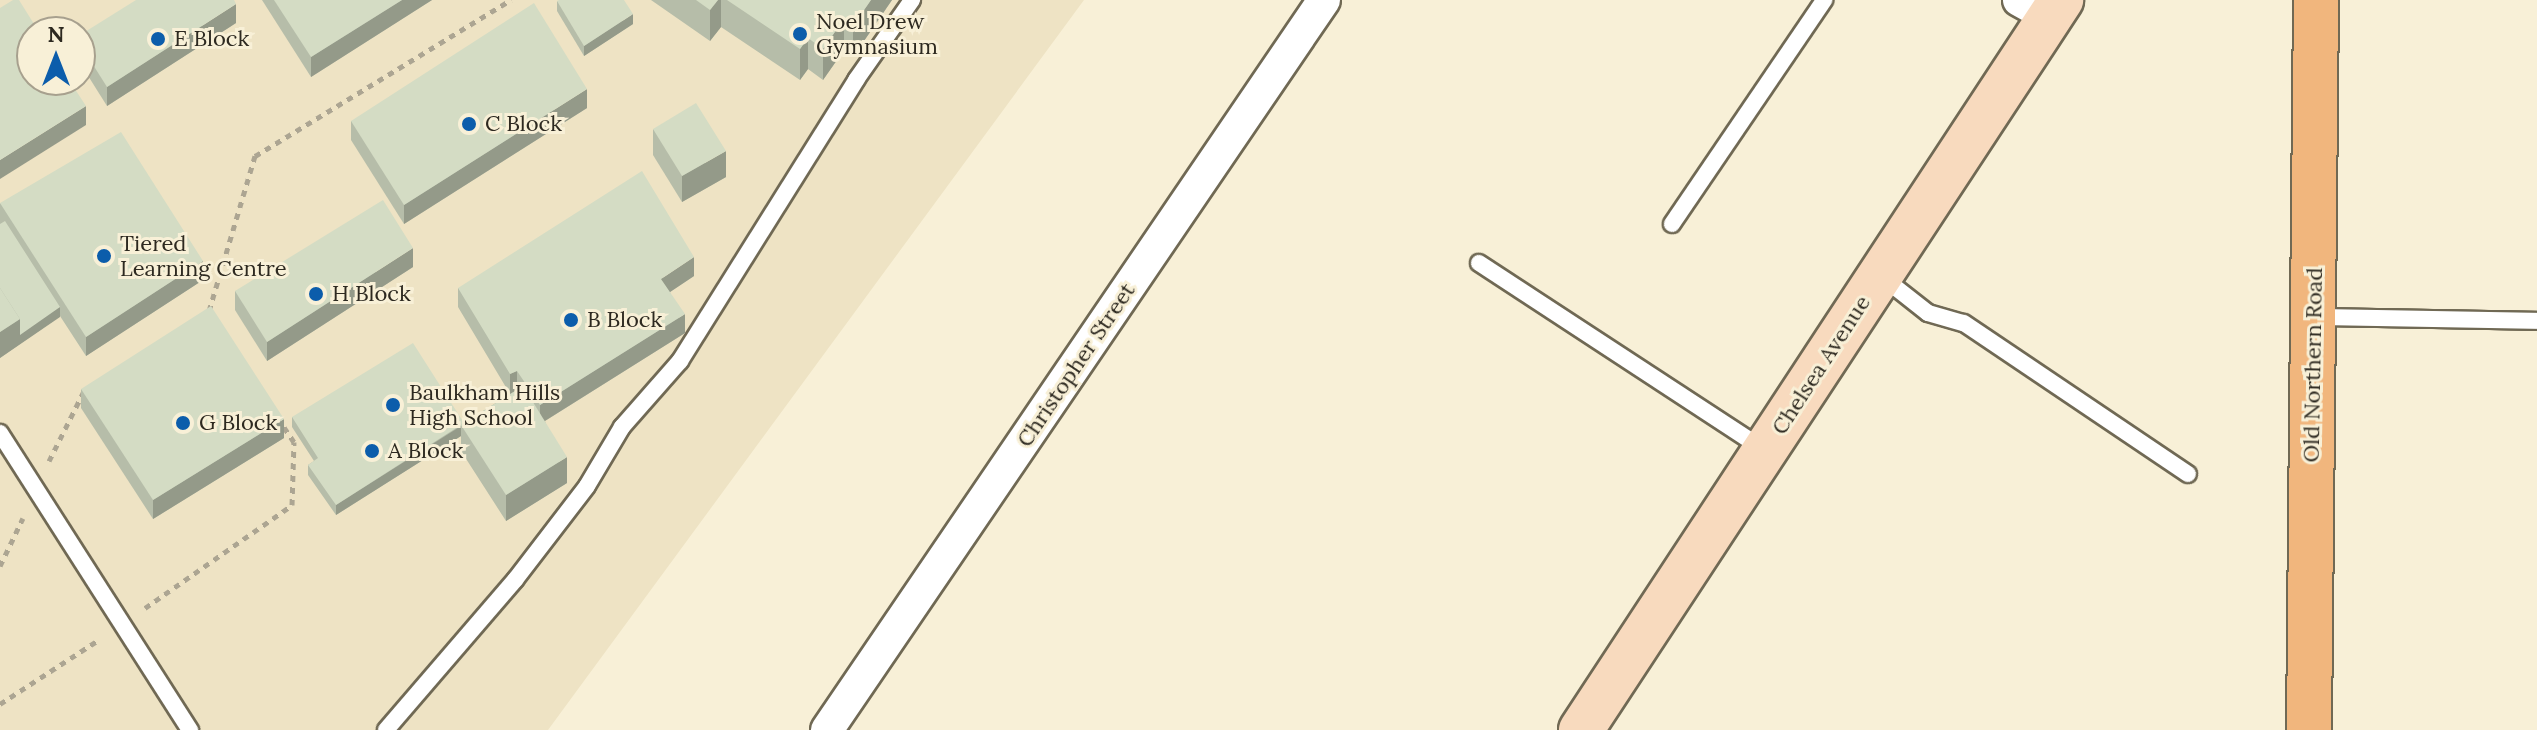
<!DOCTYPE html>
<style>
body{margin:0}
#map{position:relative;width:2537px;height:730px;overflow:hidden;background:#f8f0d7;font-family:Lora,serif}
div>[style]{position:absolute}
.built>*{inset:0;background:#eee3c4}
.path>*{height:5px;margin-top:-2.5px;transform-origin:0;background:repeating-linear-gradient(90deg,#aca592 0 6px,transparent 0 12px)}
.roads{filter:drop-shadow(2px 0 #706954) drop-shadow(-2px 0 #706954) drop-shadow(0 2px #706954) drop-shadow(0 -2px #706954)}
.lane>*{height:16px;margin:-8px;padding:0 8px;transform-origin:8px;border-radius:8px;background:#fff}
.street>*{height:32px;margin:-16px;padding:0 16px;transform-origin:16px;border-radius:16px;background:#fff}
.secondary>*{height:44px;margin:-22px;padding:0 22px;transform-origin:22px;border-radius:22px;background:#f8dabe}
.primary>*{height:44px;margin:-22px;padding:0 22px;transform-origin:22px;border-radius:22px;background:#f1b67d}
.wall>*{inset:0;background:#b6bda9}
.shaded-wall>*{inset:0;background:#949a89}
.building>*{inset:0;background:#d4dcc4}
.dots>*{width:22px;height:22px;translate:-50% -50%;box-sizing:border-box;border:4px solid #f8f0d7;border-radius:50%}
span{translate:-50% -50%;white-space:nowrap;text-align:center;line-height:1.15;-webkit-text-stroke:6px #f8f0d7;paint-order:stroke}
.poi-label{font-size:22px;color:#2d2920}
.left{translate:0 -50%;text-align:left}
.street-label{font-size:22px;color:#2d2920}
.north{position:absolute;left:16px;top:16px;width:80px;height:80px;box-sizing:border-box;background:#f8f0d7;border:2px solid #a7a08e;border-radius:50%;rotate:0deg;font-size:22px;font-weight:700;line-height:32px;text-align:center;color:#2d2920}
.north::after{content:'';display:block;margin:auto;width:28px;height:36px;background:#0c5dab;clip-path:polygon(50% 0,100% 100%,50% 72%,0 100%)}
</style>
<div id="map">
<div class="built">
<div style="clip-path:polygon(evenodd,0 0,1084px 0,548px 730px,0 730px,0 0,32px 32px,80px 32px,80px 80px,32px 80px,32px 32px)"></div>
</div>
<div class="path">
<div style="left:209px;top:311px;width:162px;rotate:-73.5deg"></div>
<div style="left:255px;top:156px;width:300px;rotate:-31.4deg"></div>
<div style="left:49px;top:461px;width:80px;rotate:-63.4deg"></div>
<div style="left:0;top:566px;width:53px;rotate:-64.4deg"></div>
<div style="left:145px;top:608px;width:179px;rotate:-35deg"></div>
<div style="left:292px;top:505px;width:63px;rotate:-88.2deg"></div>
<div style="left:294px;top:442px;width:23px;rotate:-124deg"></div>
<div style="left:0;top:704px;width:119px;rotate:-33deg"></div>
</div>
<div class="roads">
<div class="lane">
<div style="left:1672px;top:224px;width:271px;rotate:-55.8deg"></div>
<div style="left:1479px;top:263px;width:338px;rotate:33.2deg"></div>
<div style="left:1881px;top:276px;width:60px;rotate:38.2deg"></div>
<div style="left:1928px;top:313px;width:37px;rotate:16deg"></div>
<div style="left:1964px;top:323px;width:270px;rotate:34deg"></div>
<div style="left:2315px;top:317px;width:222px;rotate:1deg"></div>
<div style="left:0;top:433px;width:353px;rotate:57.4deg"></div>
<div style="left:386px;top:730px;width:198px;rotate:-49.3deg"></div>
<div style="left:515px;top:580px;width:118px;rotate:-52.5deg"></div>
<div style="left:587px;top:486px;width:69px;rotate:-59.3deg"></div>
<div style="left:622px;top:427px;width:88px;rotate:-48.7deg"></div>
<div style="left:680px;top:361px;width:332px;rotate:-57.9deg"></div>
<div style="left:856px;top:80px;width:98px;rotate:-55deg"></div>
</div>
<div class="street">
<div style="left:2019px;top:0;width:35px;rotate:29deg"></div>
<div style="left:827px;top:730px;width:883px;rotate:-55.75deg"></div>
</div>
<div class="secondary">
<div style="left:1581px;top:730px;width:874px;rotate:-56.67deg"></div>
</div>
<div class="primary">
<div style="left:2309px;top:730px;width:730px;rotate:-89.45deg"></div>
</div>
</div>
<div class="wall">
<div style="clip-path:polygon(262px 0,432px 0,311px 77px)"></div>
<div style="clip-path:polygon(651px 0,892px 0,853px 57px,844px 50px,823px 80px,808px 69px,800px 80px,721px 27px,710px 41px)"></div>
<div style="clip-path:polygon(557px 1px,633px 24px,584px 56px,557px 11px)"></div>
<div style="clip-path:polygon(236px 23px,107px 106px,80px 63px,80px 35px)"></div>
<div style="clip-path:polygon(587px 108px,404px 224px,351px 140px,351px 121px)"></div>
<div style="clip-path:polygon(653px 129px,726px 177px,682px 202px,653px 155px)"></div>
<div style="clip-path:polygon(0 203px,203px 280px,86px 356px,60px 316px,0 358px)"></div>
<div style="clip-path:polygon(413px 267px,267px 361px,235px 310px,235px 291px)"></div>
<div style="clip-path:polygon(694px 276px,670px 292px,685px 333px,545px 421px,567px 483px,506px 521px,461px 451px,461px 436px,336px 515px,308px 475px,308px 465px,314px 461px,292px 427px,292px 417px,464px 423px,510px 394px,458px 307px,458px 288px)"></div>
<div style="clip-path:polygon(81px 389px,284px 438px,153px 519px,81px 408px)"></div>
</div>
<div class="shaded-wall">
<div style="clip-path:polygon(402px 0,432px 0,311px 77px,311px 57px)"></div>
<div style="clip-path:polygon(718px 0,721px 0,721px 27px,710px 41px,710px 10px)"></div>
<div style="clip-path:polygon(871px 0,892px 0,853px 57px,853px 26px)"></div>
<div style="clip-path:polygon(236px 4px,236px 23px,107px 106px,107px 87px)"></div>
<div style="clip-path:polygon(633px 14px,633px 24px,584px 56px,584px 46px)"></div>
<div style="clip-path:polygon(844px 19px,844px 50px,823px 80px,823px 49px)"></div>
<div style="clip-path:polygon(808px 38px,808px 69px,800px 80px,800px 49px)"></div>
<div style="clip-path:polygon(587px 89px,587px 108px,404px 224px,404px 205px)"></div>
<div style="clip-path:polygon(86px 106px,86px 125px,0 179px,0 160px)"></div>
<div style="clip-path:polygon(726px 151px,726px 177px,682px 202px,682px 176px)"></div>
<div style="clip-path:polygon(413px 248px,413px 267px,267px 361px,267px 342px)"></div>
<div style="clip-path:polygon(694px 257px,694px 276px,661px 298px,661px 279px)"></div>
<div style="clip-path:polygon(203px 261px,203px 280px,86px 356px,86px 337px)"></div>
<div style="clip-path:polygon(60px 307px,60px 317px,0 358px,0 332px,20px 319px)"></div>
<div style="clip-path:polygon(685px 314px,685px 333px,540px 424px,540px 405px)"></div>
<div style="clip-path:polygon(517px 371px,517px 390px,510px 394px,510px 374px)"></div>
<div style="clip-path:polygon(284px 419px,284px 438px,153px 519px,153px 500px)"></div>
<div style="clip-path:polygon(461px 426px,461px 436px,336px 515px,336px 505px)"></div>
<div style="clip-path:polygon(567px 457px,567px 483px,506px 521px,506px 495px)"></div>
</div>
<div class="building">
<div style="clip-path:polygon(13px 0,19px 0,39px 32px,32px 32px,32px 80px,69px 80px,86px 106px,0 160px,0 8px)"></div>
<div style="clip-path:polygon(136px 0,234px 0,236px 4px,107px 87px,80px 44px,80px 35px)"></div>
<div style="clip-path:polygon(274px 0,402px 0,311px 57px)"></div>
<div style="clip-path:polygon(559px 0,624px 0,633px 14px,584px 46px,557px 1px)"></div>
<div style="clip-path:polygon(696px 0,718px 0,710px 10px)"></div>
<div style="clip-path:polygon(727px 0,871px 0,853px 26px,844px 19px,823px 49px,808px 38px,800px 49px)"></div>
<div style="clip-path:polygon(534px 3px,587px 89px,404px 205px,351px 121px)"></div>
<div style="clip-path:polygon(696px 103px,726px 151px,682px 176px,653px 129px)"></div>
<div style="clip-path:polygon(121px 132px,203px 261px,86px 337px,0 203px)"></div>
<div style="clip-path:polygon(642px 171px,694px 257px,661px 279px,685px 314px,540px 405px,517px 371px,510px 374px,458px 288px)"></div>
<div style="clip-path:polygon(383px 200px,413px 248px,267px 342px,235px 291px)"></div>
<div style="clip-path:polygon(5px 221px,60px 307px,20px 335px,20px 319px,0 288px,0 224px)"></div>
<div style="clip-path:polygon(0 288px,20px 319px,0 332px)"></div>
<div style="clip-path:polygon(211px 306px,284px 419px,153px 500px,81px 389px)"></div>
<div style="clip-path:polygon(413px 343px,464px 423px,336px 505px,308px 465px,318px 458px,292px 417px)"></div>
<div style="clip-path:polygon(523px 386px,567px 457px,506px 495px,461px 425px)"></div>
</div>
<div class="dots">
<div style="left:800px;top:34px;background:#0c5dab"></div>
<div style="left:158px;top:39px;background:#0c5dab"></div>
<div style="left:469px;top:124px;background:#0c5dab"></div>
<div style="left:104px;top:256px;background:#0c5dab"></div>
<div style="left:316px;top:294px;background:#0c5dab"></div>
<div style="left:571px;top:320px;background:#0c5dab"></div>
<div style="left:393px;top:405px;background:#0c5dab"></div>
<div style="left:183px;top:423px;background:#0c5dab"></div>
<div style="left:372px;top:451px;background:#0c5dab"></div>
</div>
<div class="poi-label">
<span class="left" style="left:816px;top:34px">Noel Drew<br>Gymnasium</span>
<span class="left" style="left:174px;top:39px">E Block</span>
<span class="left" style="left:485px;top:124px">C Block</span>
<span class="left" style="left:120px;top:256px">Tiered<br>Learning Centre</span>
<span class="left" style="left:332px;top:294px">H Block</span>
<span class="left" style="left:587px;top:320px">B Block</span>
<span class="left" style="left:409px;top:405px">Baulkham Hills<br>High School</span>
<span class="left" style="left:199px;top:423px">G Block</span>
<span class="left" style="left:388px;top:451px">A Block</span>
</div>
<div class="street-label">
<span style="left:1076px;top:365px;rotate:-56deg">Christopher Street</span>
<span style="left:1821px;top:365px;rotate:-57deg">Chelsea Avenue</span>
<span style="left:2313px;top:365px;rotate:-89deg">Old Northern Road</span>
</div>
<div class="north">N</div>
</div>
